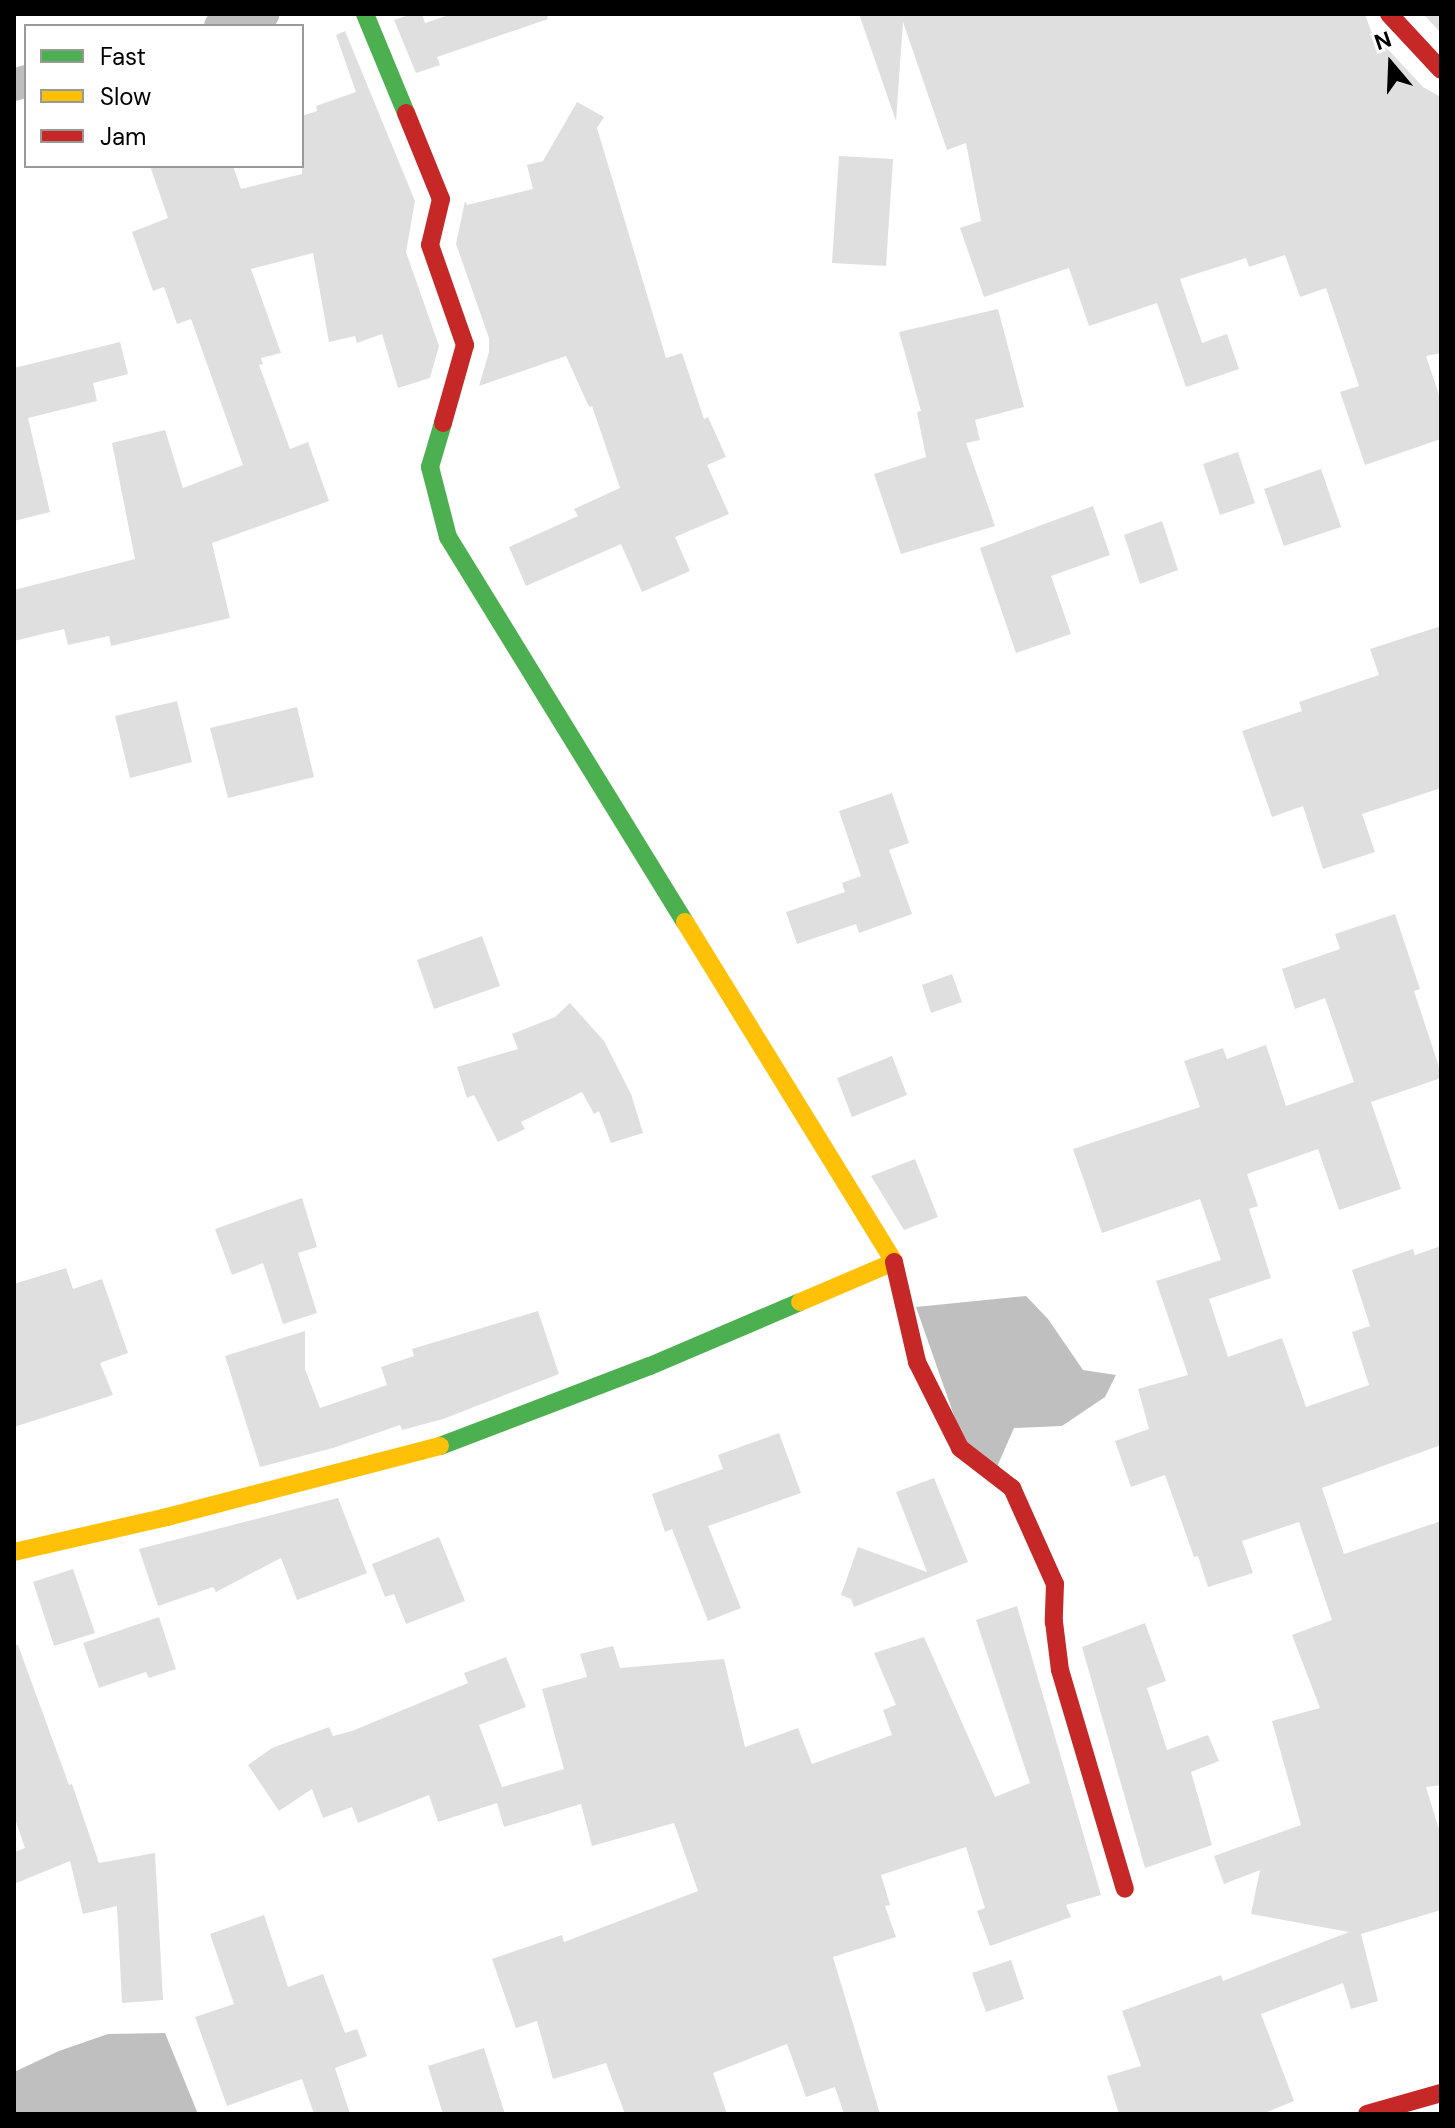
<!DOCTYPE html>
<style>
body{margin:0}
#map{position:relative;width:1455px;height:2128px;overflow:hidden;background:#fff;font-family:"DM Sans",sans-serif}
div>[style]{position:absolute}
.water>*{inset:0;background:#bfbfbf}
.building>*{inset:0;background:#dfdfdf}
.street>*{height:32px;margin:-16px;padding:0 16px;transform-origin:16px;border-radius:16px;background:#bebebe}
.fast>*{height:18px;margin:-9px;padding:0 9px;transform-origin:9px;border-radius:9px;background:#4caf50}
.slow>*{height:18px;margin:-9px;padding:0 9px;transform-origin:9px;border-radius:9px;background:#ffc107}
.jam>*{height:18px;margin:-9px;padding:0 9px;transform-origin:9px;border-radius:9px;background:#c62828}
span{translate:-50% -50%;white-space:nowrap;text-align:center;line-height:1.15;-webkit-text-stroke:8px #fff;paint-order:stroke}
.frame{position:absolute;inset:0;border:16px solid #000;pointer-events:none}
.legend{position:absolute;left:24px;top:24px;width:280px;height:144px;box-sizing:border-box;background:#fff;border:2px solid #999;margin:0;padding:10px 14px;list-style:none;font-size:24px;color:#000}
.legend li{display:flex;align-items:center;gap:16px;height:40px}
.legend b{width:40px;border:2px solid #999}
.north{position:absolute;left:1351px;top:24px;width:80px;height:80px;-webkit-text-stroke:6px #fff;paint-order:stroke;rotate:341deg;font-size:22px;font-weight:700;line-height:32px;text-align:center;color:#000}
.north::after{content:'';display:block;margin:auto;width:28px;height:36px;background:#000;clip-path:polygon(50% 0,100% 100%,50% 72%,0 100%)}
</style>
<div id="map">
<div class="water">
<div style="clip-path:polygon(1026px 1296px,1048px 1319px,1083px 1370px,1116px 1375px,1105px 1397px,1062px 1426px,1014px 1428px,996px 1469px,965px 1447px,916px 1307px)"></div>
<div style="clip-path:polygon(165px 2033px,198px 2114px,14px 2114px,14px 2072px,59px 2051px,108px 2034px)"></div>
</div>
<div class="building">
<div style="clip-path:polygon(412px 14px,422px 14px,425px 23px,452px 14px,547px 14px,548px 19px,437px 57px,440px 65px,416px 73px,394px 20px)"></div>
<div style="clip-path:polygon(859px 14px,1365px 14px,1371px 31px,1423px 87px,1441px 97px,1441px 353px,1426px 356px,1441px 401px,1441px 439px,1365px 465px,1340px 392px,1359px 386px,1326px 288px,1300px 297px,1285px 255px,1249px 267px,1246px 258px,1180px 279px,1202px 343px,1227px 334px,1239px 369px,1186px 387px,1157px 303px,1089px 326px,1069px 268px,984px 297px,960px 228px,981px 221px,966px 143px,947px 150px,903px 22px,896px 121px)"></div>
<div style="clip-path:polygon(1423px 14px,1441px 14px,1441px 33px)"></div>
<div style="clip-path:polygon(345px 31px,415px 201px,406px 252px,439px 346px,430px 378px,398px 388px,382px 334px,357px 343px,355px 336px,329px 342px,313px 253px,251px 269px,281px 353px,261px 358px,263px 364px,259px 365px,290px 449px,308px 442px,329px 501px,212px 543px,230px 618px,111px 646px,109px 636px,68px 645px,64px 629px,14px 641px,14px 590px,135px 559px,112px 443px,165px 430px,183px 488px,243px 465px,191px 319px,177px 324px,164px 287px,153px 291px,132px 232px,168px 218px,150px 166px,233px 166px,241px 189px,302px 174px,302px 116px,317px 111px,316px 106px,356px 92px,336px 35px)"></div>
<div style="clip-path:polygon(577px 102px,604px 117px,597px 128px,666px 358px,682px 353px,704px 419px,708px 417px,726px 457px,707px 465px,729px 514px,675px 537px,690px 571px,642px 592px,621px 544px,526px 586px,509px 547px,578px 516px,574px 509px,620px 488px,592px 406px,589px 407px,566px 356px,479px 386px,489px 352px,489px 338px,456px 244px,465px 201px,467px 205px,533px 189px,527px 165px,543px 161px)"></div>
<div style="clip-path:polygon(839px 156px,893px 159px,886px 266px,832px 263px)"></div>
<div style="clip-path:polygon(998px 309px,1024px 407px,975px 420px,980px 440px,966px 443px,995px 526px,901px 554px,874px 474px,926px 457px,917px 412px,921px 411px,899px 332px)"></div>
<div style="clip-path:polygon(120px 342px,128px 374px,93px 383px,97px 401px,28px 418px,50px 512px,14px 521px,14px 368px)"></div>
<div style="clip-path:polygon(1238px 452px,1255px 503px,1220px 515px,1203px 464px)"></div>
<div style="clip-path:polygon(1321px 469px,1341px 527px,1284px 546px,1264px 489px)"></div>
<div style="clip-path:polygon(1093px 506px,1110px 555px,1051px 576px,1071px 634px,1016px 653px,980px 548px)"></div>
<div style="clip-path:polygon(1162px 521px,1178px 570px,1140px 584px,1124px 535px)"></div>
<div style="clip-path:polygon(1441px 626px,1441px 788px,1362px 814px,1375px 852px,1323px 869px,1303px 806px,1272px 817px,1242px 731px,1302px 711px,1299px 702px,1379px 675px,1370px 649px)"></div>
<div style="clip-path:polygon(177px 701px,192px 762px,130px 778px,115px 716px)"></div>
<div style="clip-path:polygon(297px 707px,314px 777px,228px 798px,210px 728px)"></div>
<div style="clip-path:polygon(892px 793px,909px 843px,889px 850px,912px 914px,859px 933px,856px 924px,797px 944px,786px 912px,845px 892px,842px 883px,861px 876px,839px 811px)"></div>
<div style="clip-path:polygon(1395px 914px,1420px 989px,1414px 991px,1441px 1073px,1441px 1078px,1371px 1102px,1401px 1189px,1339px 1210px,1318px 1149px,1247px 1174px,1258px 1206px,1249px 1209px,1271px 1278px,1209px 1299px,1228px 1357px,1282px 1338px,1306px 1407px,1369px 1385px,1352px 1332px,1370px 1326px,1352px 1270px,1413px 1249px,1415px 1255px,1441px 1246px,1441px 1445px,1322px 1488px,1344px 1554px,1441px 1521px,1441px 1785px,1426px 1787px,1441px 1836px,1441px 1910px,1361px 1934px,1378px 2001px,1351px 2009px,1343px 1983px,1261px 2014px,1294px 2101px,1262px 2114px,1119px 2114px,1107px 2076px,1141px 2066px,1122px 2011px,1221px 1975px,1223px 1981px,1349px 1932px,1251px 1914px,1260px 1870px,1224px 1884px,1214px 1856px,1301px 1825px,1272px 1721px,1320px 1708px,1292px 1635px,1332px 1620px,1299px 1522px,1242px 1541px,1253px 1573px,1208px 1587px,1198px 1556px,1194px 1557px,1165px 1475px,1131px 1487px,1115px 1441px,1149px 1429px,1138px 1389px,1188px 1375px,1156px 1281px,1221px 1260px,1200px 1199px,1102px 1233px,1073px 1149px,1200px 1107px,1184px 1061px,1223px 1048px,1227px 1059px,1266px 1045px,1286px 1106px,1354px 1082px,1325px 998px,1295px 1009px,1282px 969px,1340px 949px,1335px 934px)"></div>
<div style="clip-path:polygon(482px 936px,500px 986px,434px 1009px,417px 960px)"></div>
<div style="clip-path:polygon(952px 974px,962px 1002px,931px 1013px,922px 985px)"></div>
<div style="clip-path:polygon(570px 1003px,604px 1041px,631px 1094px,643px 1133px,611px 1143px,599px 1111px,594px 1114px,582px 1092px,521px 1122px,525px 1129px,498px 1142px,474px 1095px,467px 1098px,457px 1067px,518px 1049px,512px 1034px,555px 1017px)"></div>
<div style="clip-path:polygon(892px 1056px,907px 1095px,852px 1117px,837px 1078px)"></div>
<div style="clip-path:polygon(915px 1159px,938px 1217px,904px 1230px,871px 1176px)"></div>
<div style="clip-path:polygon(302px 1198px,317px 1247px,298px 1253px,317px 1313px,283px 1324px,263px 1263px,232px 1275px,215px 1229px)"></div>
<div style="clip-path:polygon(66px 1268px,73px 1289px,102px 1279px,128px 1353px,100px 1363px,113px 1395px,14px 1427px,14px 1284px)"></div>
<div style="clip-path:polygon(538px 1311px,559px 1374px,443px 1419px,402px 1430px,400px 1425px,333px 1448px,260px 1467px,225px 1356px,305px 1331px,305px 1369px,320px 1408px,387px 1385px,381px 1367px,414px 1356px,412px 1349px)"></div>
<div style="clip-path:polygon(779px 1433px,801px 1493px,708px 1526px,741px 1608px,708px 1621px,672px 1529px,665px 1532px,652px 1494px,723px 1469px,718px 1455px)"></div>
<div style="clip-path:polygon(934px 1478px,968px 1562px,854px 1607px,851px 1599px,841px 1595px,858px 1547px,927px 1572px,896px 1492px)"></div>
<div style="clip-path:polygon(338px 1498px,367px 1573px,297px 1600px,281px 1558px,216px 1592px,213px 1587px,158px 1606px,139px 1549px)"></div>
<div style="clip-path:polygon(439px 1537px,465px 1601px,406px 1624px,394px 1594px,385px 1597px,372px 1564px)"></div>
<div style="clip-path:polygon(73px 1569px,95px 1633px,54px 1646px,33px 1582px)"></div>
<div style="clip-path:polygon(1017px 1606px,1101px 1895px,1066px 1905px,1071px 1917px,990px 1946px,977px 1911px,985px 1908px,966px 1847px,881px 1875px,890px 1905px,885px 1906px,896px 1937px,833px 1957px,880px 2114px,844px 2114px,835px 2087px,806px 2097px,787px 2044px,713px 2073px,727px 2114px,625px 2114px,606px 2063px,553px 2079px,537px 2021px,516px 2028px,492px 1959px,562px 1935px,564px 1942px,698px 1891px,674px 1823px,592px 1846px,581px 1804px,504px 1827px,497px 1803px,438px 1822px,429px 1795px,358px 1823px,352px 1807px,323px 1818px,312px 1789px,279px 1811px,248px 1765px,272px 1748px,329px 1727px,333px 1736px,352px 1731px,468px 1683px,464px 1673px,506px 1657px,526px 1707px,479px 1725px,502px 1787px,564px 1769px,542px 1689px,587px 1677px,580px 1654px,613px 1646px,620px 1668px,724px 1659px,745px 1747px,798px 1728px,812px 1764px,892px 1735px,883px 1710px,896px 1705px,874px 1653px,924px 1637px,995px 1797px,1030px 1783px,976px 1620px)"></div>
<div style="clip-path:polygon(159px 1617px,176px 1669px,149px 1678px,146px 1672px,99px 1688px,83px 1643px)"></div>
<div style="clip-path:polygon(1145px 1623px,1166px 1681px,1147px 1688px,1167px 1750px,1208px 1735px,1219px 1761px,1191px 1772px,1212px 1845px,1145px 1868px,1082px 1647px)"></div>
<div style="clip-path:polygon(14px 1645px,18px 1645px,69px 1785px,72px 1784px,99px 1863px,155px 1853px,163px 2000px,122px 2003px,117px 1906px,83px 1914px,70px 1861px,14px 1884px,14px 1852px,25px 1848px,14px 1816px)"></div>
<div style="clip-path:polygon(264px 1915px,288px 1987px,323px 1974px,345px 2033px,357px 2029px,367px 2056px,335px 2068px,350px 2114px,314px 2114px,302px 2079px,227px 2106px,195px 2017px,234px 2004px,210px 1934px)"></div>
<div style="clip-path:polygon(1011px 1960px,1024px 1999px,986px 2012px,972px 1973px)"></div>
<div style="clip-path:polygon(484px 2048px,505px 2114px,443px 2114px,428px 2066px)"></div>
</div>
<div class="street">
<div style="left:220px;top:26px;width:45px;rotate:-15.6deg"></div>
<div style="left:14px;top:85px;width:13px;rotate:-18deg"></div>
</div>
<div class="fast">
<div style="left:365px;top:14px;width:107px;rotate:67.5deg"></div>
<div style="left:443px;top:423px;width:46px;rotate:106.5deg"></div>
<div style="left:430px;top:467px;width:72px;rotate:75.6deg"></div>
<div style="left:448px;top:537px;width:452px;rotate:58.4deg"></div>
<div style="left:440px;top:1446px;width:225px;rotate:-20.9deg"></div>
<div style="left:650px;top:1366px;width:163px;rotate:-23.1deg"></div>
</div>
<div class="slow">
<div style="left:685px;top:922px;width:399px;rotate:58.4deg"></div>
<div style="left:894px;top:1262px;width:102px;rotate:156.9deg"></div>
<div style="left:14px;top:1552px;width:157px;rotate:-12.9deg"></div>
<div style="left:167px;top:1517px;width:282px;rotate:-14.6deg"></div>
</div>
<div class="jam">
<div style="left:1389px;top:14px;width:76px;rotate:47.1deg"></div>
<div style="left:406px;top:113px;width:93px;rotate:67.9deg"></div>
<div style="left:441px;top:199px;width:47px;rotate:103.4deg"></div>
<div style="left:430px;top:245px;width:106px;rotate:70.7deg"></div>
<div style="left:465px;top:345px;width:81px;rotate:105.8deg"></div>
<div style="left:894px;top:1262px;width:103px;rotate:77deg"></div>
<div style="left:917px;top:1362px;width:96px;rotate:63.4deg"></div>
<div style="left:960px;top:1448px;width:66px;rotate:37.6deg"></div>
<div style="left:1012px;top:1488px;width:105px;rotate:65.9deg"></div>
<div style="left:1055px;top:1584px;width:38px;rotate:92deg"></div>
<div style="left:1054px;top:1622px;width:48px;rotate:82.9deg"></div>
<div style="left:1060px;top:1670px;width:228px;rotate:73.5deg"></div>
<div style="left:1367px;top:2114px;width:77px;rotate:-15.8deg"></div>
</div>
<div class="frame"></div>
<ul class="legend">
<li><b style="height:10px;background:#4caf50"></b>Fast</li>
<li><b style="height:10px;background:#ffc107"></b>Slow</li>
<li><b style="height:10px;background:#c62828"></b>Jam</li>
</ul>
<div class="north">N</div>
</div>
